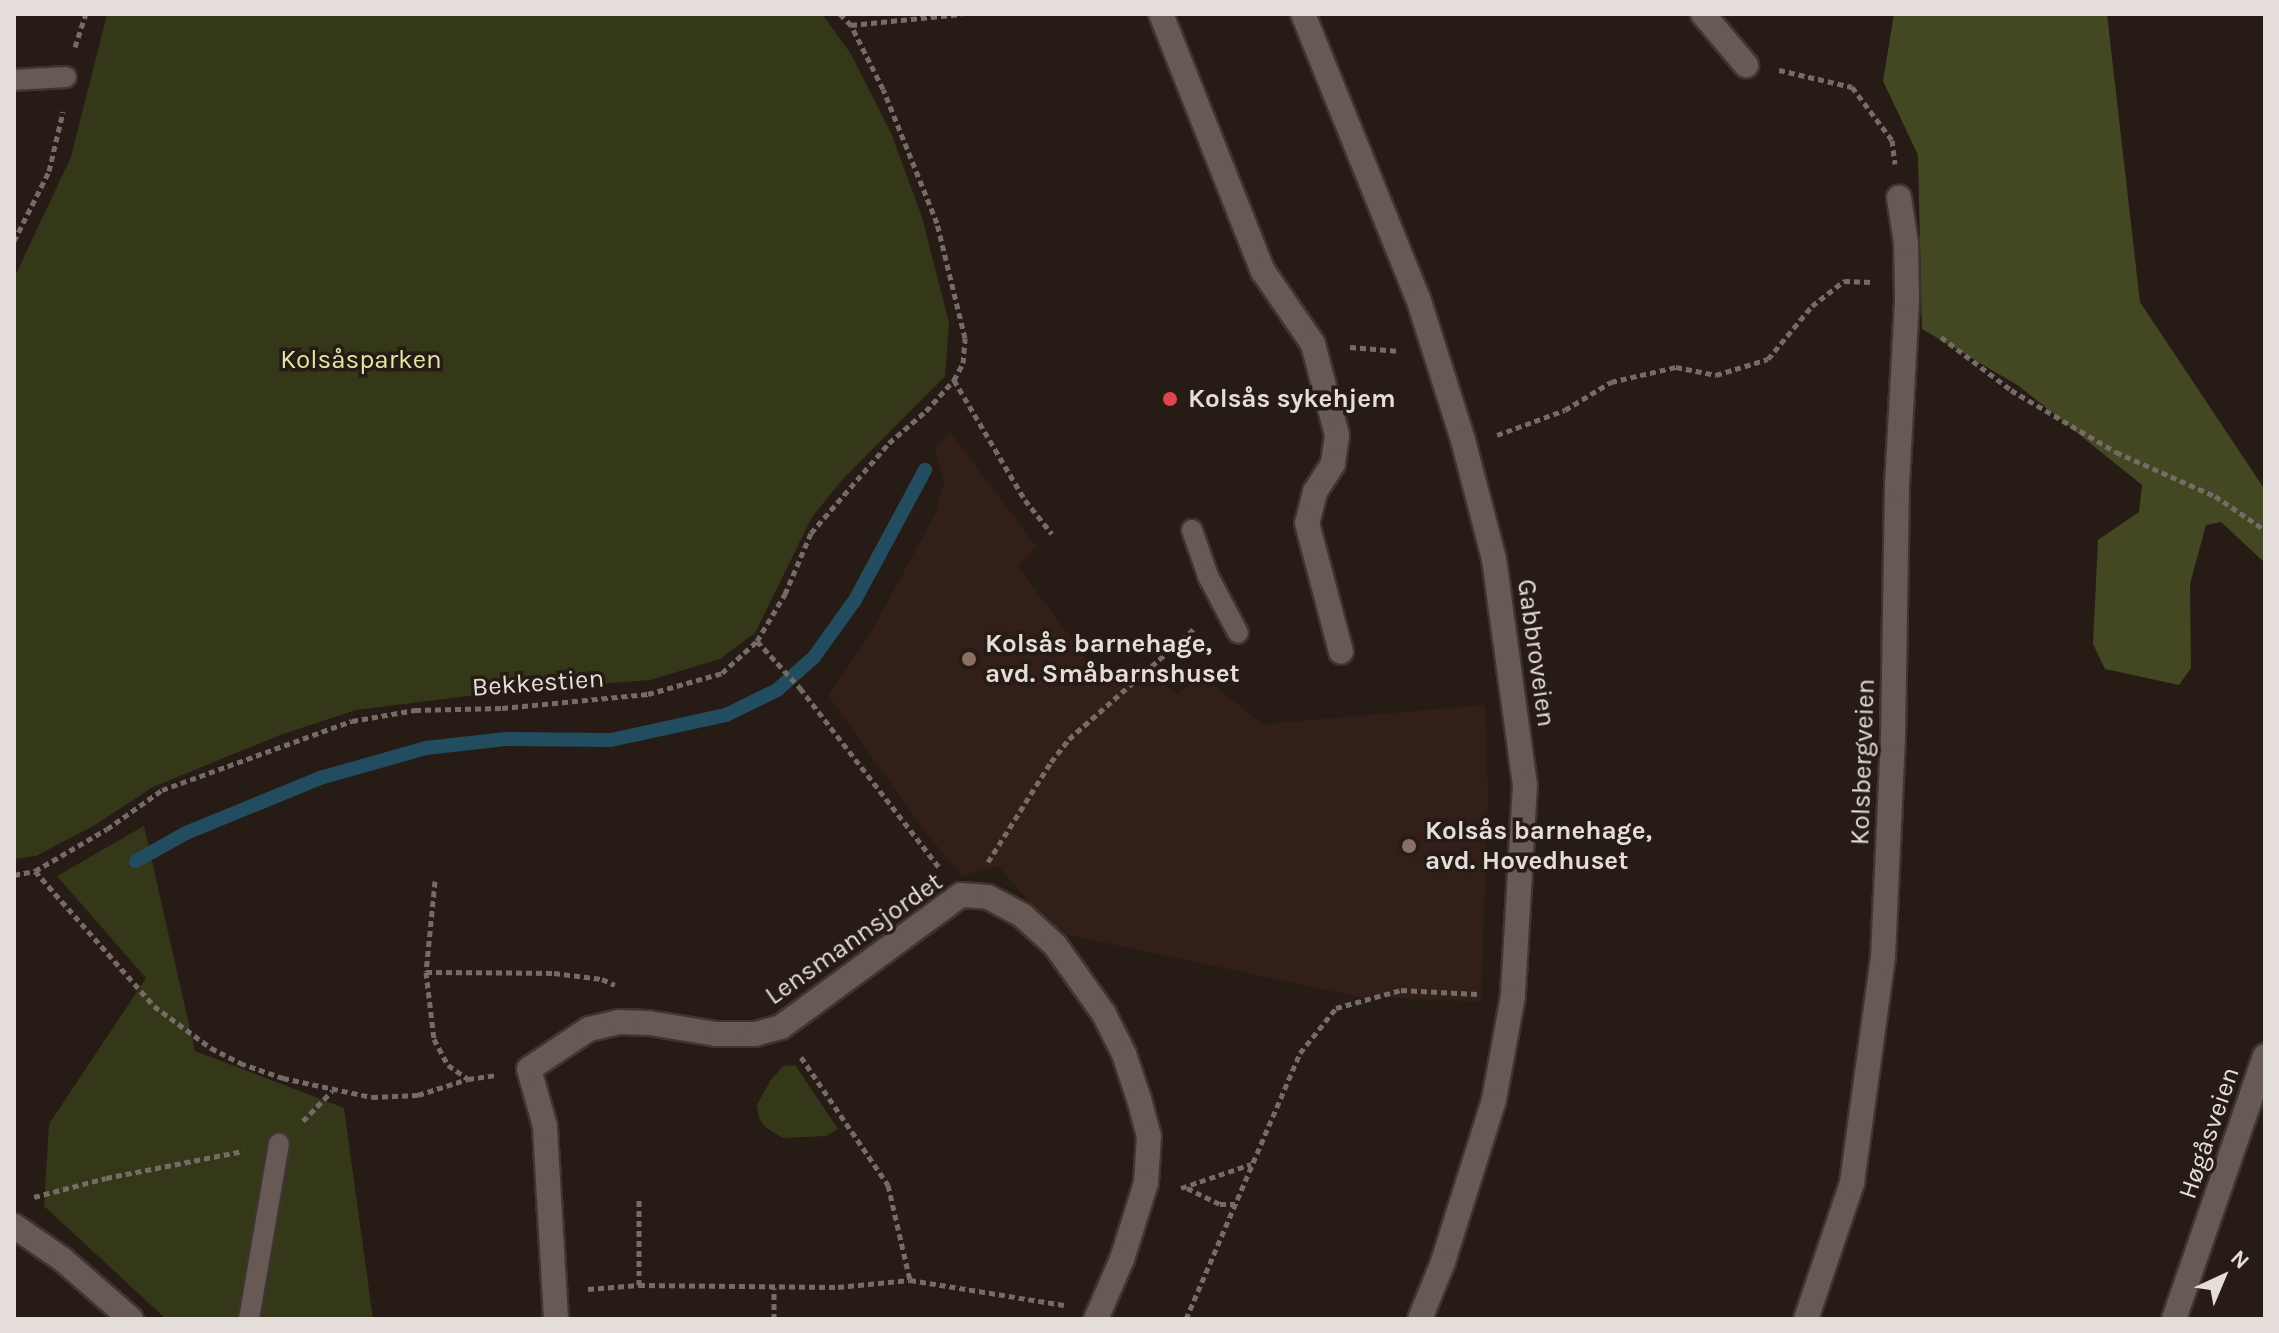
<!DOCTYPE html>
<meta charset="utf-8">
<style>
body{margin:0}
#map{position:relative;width:2279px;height:1333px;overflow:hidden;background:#261b15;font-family:Karla,sans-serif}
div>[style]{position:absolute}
.built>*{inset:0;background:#322018}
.green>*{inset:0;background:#343819}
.forest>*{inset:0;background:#434822}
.stream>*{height:14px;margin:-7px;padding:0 7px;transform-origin:7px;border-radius:7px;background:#224d61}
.path>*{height:5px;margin-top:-2.5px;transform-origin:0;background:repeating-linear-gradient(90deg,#766c67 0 6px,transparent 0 10px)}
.roads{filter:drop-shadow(2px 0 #3e3532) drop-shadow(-2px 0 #3e3532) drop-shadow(0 2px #3e3532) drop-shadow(0 -2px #3e3532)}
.service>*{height:20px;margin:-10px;padding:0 10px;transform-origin:10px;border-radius:10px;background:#675953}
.minor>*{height:24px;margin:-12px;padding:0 12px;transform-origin:12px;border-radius:12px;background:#675953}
.dots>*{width:22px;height:22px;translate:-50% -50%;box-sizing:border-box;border:4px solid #261b15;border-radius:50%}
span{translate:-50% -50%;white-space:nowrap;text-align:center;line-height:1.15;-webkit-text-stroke:7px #261b15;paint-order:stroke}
.park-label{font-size:26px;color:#dde7a3}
.poi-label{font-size:26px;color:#e5ddd9;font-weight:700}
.left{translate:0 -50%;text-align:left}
.street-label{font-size:26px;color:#e5ddd9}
.frame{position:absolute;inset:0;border:16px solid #e5ddd9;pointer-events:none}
.north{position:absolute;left:2183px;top:1237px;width:80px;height:80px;-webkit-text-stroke:6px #261b15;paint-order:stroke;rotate:44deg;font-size:22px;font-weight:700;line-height:32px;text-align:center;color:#e5ddd9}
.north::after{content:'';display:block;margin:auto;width:28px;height:36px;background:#e5ddd9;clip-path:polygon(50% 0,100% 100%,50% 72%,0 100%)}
</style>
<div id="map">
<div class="built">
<div style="clip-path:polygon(950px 432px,1037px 547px,1017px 565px,1098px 675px,1141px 664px,1177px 694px,1202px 676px,1263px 724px,1485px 705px,1488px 795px,1481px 1002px,1355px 996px,1064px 934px,1031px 904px,998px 866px,962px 876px,924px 830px,828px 695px,870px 634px,935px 514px,944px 483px,935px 448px)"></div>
</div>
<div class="green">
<div style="clip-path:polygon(107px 14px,822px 14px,851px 54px,891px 133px,922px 217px,949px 323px,945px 376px,843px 479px,812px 517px,755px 633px,720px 659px,650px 680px,508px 691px,356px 710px,280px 735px,153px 787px,95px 825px,36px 856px,14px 859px,14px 278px,71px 157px)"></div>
<div style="clip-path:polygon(144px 826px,195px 1051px,344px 1108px,373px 1319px,166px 1319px,44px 1206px,49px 1124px,146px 978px,57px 876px)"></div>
<div style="clip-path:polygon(795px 1065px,838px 1129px,826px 1136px,783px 1138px,766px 1128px,759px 1118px,757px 1105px,770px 1081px,783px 1066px)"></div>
</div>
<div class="forest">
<div style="clip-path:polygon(1894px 14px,2107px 14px,2140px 302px,2265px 490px,2265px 563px,2221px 522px,2206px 525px,2190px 584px,2191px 668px,2179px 685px,2105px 669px,2093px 644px,2098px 540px,2139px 512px,2142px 485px,2019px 386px,1922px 329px,1918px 155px,1883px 81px)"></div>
</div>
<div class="stream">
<div style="left:136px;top:861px;width:57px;rotate:-29.2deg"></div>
<div style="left:186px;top:833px;width:145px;rotate:-22.3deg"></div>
<div style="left:320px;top:778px;width:110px;rotate:-15.8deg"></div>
<div style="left:426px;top:748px;width:80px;rotate:-6.5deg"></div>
<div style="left:505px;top:739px;width:106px;rotate:0.5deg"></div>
<div style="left:611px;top:740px;width:118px;rotate:-12.3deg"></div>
<div style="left:726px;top:715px;width:57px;rotate:-26.1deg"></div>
<div style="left:777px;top:690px;width:50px;rotate:-41.7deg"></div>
<div style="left:814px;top:657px;width:70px;rotate:-54.3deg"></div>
<div style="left:855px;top:600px;width:148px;rotate:-61.7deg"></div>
</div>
<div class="path">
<div style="left:851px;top:25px;width:111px;rotate:-5.7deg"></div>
<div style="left:75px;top:47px;width:35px;rotate:-72deg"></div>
<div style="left:1779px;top:70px;width:75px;rotate:13.1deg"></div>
<div style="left:1852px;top:87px;width:66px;rotate:53deg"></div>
<div style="left:1892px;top:140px;width:24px;rotate:83deg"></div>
<div style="left:14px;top:241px;width:78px;rotate:-63.4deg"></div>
<div style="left:49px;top:171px;width:61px;rotate:-76.7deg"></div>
<div style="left:1941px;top:337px;width:88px;rotate:37.1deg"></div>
<div style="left:2011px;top:390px;width:122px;rotate:30.6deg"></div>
<div style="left:2116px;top:452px;width:108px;rotate:24deg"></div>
<div style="left:2215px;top:496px;width:60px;rotate:34.2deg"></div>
<div style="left:1350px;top:347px;width:50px;rotate:4.6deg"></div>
<div style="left:954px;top:380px;width:139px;rotate:59.4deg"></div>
<div style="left:1025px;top:500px;width:43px;rotate:51.5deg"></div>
<div style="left:1497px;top:435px;width:72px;rotate:-20.2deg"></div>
<div style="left:1565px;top:410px;width:54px;rotate:-31.3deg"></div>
<div style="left:1611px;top:382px;width:67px;rotate:-13deg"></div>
<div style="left:1676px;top:367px;width:41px;rotate:11.3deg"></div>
<div style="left:1716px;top:375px;width:54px;rotate:-17.1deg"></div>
<div style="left:1768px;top:359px;width:69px;rotate:-50.3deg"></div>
<div style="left:1812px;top:306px;width:41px;rotate:-38deg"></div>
<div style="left:1844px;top:281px;width:28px;rotate:2deg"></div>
<div style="left:757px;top:641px;width:64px;rotate:47.5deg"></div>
<div style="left:800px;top:688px;width:227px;rotate:52.2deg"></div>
<div style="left:988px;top:862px;width:118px;rotate:-57.8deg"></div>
<div style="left:1051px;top:762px;width:29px;rotate:-52deg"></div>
<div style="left:1069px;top:739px;width:168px;rotate:-41.4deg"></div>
<div style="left:35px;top:871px;width:180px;rotate:48.6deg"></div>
<div style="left:154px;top:1006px;width:71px;rotate:36.4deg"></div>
<div style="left:211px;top:1048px;width:33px;rotate:27deg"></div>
<div style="left:240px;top:1063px;width:46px;rotate:19.2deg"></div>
<div style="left:283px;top:1078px;width:91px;rotate:12.1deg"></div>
<div style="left:372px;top:1097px;width:46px;rotate:-2.5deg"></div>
<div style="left:418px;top:1095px;width:52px;rotate:-17.7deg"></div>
<div style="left:14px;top:875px;width:21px;rotate:-11deg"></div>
<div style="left:35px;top:871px;width:83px;rotate:-30.3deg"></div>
<div style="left:107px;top:829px;width:67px;rotate:-35.3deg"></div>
<div style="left:162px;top:790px;width:202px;rotate:-20deg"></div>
<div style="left:352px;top:721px;width:64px;rotate:-9.9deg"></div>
<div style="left:415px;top:710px;width:87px;rotate:-1.3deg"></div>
<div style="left:502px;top:708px;width:147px;rotate:-5.5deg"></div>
<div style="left:648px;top:694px;width:77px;rotate:-15.8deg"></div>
<div style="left:722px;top:673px;width:47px;rotate:-42.4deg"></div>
<div style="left:757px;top:641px;width:55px;rotate:-59.2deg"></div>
<div style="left:785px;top:594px;width:66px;rotate:-66.9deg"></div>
<div style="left:811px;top:533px;width:119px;rotate:-49.1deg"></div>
<div style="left:889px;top:443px;width:49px;rotate:-40.9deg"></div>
<div style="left:926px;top:411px;width:42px;rotate:-47.9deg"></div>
<div style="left:954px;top:380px;width:19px;rotate:-62deg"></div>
<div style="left:963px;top:363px;width:25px;rotate:-85deg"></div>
<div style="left:965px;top:338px;width:118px;rotate:-103.7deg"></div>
<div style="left:937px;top:223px;width:144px;rotate:-111.9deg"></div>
<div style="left:883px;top:89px;width:72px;rotate:-116.6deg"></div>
<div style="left:851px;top:25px;width:16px;rotate:-135deg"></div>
<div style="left:435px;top:881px;width:91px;rotate:95.6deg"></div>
<div style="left:426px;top:972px;width:67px;rotate:83.2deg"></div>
<div style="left:434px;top:1039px;width:30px;rotate:62deg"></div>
<div style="left:448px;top:1065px;width:24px;rotate:35deg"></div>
<div style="left:468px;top:1079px;width:28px;rotate:-8deg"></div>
<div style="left:426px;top:972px;width:128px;rotate:0.4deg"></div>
<div style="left:554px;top:973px;width:48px;rotate:7.1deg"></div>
<div style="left:602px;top:979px;width:14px;rotate:25deg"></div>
<div style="left:801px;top:1057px;width:155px;rotate:55.8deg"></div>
<div style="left:888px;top:1185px;width:98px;rotate:77deg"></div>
<div style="left:303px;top:1121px;width:42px;rotate:-46deg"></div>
<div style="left:1181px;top:1188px;width:74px;rotate:-18.9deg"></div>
<div style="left:1187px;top:1188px;width:37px;rotate:26deg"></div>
<div style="left:1220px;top:1204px;width:15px"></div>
<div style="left:34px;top:1197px;width:74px;rotate:-14.8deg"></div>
<div style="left:106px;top:1178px;width:140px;rotate:-11.1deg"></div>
<div style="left:639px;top:1200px;width:85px;rotate:90deg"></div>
<div style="left:588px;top:1289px;width:51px;rotate:-4.5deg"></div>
<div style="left:639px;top:1285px;width:199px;rotate:0.6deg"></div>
<div style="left:838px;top:1287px;width:72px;rotate:-5.6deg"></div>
<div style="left:910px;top:1280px;width:156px;rotate:9.2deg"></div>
<div style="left:774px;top:1319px;width:31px;rotate:-90deg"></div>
<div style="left:1186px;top:1319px;width:289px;rotate:-66.8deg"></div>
<div style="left:1300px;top:1053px;width:58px;rotate:-51.3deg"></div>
<div style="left:1336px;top:1008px;width:67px;rotate:-15.5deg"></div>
<div style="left:1401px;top:990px;width:76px;rotate:3deg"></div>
</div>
<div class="roads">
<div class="service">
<div style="left:14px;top:80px;width:52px;rotate:-3.3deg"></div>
<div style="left:1192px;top:530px;width:49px;rotate:70.8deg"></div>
<div style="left:1208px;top:576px;width:64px;rotate:62.2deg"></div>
<div style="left:249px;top:1319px;width:178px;rotate:-80.3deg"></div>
</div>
<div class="minor">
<div style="left:1161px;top:14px;width:277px;rotate:68.4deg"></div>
<div style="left:1263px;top:271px;width:88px;rotate:55.6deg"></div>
<div style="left:1313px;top:344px;width:94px;rotate:75.2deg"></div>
<div style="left:1337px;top:435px;width:29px;rotate:98deg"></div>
<div style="left:1333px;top:464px;width:33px;rotate:123deg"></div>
<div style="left:1315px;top:492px;width:32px;rotate:104deg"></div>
<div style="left:1307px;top:523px;width:133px;rotate:75.2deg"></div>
<div style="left:1303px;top:14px;width:306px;rotate:68deg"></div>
<div style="left:1418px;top:298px;width:149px;rotate:72.4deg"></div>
<div style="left:1463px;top:440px;width:123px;rotate:75.4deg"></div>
<div style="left:1494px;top:559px;width:228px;rotate:82.2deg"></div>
<div style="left:1525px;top:785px;width:211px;rotate:93.3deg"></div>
<div style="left:1513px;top:996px;width:106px;rotate:100.4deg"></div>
<div style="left:1494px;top:1100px;width:170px;rotate:107.5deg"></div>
<div style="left:1443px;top:1262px;width:61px;rotate:112deg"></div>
<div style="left:1703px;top:14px;width:67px;rotate:49.9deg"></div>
<div style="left:14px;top:1226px;width:58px;rotate:34.5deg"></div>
<div style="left:62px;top:1259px;width:91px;rotate:41deg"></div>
<div style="left:556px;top:1319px;width:193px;rotate:-93.3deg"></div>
<div style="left:545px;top:1126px;width:59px;rotate:-105.7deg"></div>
<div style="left:529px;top:1069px;width:72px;rotate:-33.7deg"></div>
<div style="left:589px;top:1029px;width:31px;rotate:-13deg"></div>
<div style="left:619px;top:1022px;width:30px;rotate:2deg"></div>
<div style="left:649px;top:1023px;width:68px;rotate:9.3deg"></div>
<div style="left:716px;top:1034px;width:39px"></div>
<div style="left:755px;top:1034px;width:27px;rotate:-15deg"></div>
<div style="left:781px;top:1027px;width:223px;rotate:-36.3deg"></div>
<div style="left:961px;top:895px;width:27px;rotate:4deg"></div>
<div style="left:988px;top:897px;width:38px;rotate:28deg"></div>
<div style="left:1022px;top:915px;width:45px;rotate:42.3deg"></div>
<div style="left:1055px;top:945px;width:85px;rotate:54.6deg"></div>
<div style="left:1104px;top:1014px;width:45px;rotate:63.4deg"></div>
<div style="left:1124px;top:1054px;width:47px;rotate:71.6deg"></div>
<div style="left:1139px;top:1099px;width:38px;rotate:75deg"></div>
<div style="left:1149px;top:1136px;width:47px;rotate:93.7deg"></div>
<div style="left:1146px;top:1183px;width:80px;rotate:107.5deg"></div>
<div style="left:1122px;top:1259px;width:65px;rotate:113.4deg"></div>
<div style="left:1806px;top:1319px;width:144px;rotate:-71.3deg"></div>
<div style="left:1852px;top:1183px;width:228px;rotate:-82.2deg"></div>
<div style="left:1883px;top:957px;width:218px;rotate:-87.4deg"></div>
<div style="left:1893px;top:739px;width:254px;rotate:-89.1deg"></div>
<div style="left:1897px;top:485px;width:186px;rotate:-86.9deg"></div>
<div style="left:1907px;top:299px;width:56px;rotate:-91deg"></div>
<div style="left:1906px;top:243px;width:46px;rotate:-98.8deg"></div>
<div style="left:2174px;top:1319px;width:278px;rotate:-70.9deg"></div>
</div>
</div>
<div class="dots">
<div style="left:1170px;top:399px;background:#e0444e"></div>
<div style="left:969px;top:659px;background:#8d6e63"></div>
<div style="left:1409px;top:846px;background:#8d6e63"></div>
</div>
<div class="park-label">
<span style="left:361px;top:360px">Kolsåsparken</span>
</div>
<div class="poi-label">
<span class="left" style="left:1188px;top:399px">Kolsås sykehjem</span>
<span class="left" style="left:985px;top:659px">Kolsås barnehage,<br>avd. Småbarnshuset</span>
<span class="left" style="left:1425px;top:846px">Kolsås barnehage,<br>avd. Hovedhuset</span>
</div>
<div class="street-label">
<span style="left:1536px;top:653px;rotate:82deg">Gabbroveien</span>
<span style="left:538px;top:683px;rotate:-4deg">Bekkestien</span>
<span style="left:1863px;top:762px;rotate:-88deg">Kolsbergveien</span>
<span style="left:854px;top:939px;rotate:-35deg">Lensmannsjordet</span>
<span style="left:2209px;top:1133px;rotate:-71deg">Høgåsveien</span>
</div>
<div class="frame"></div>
<div class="north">N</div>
</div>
